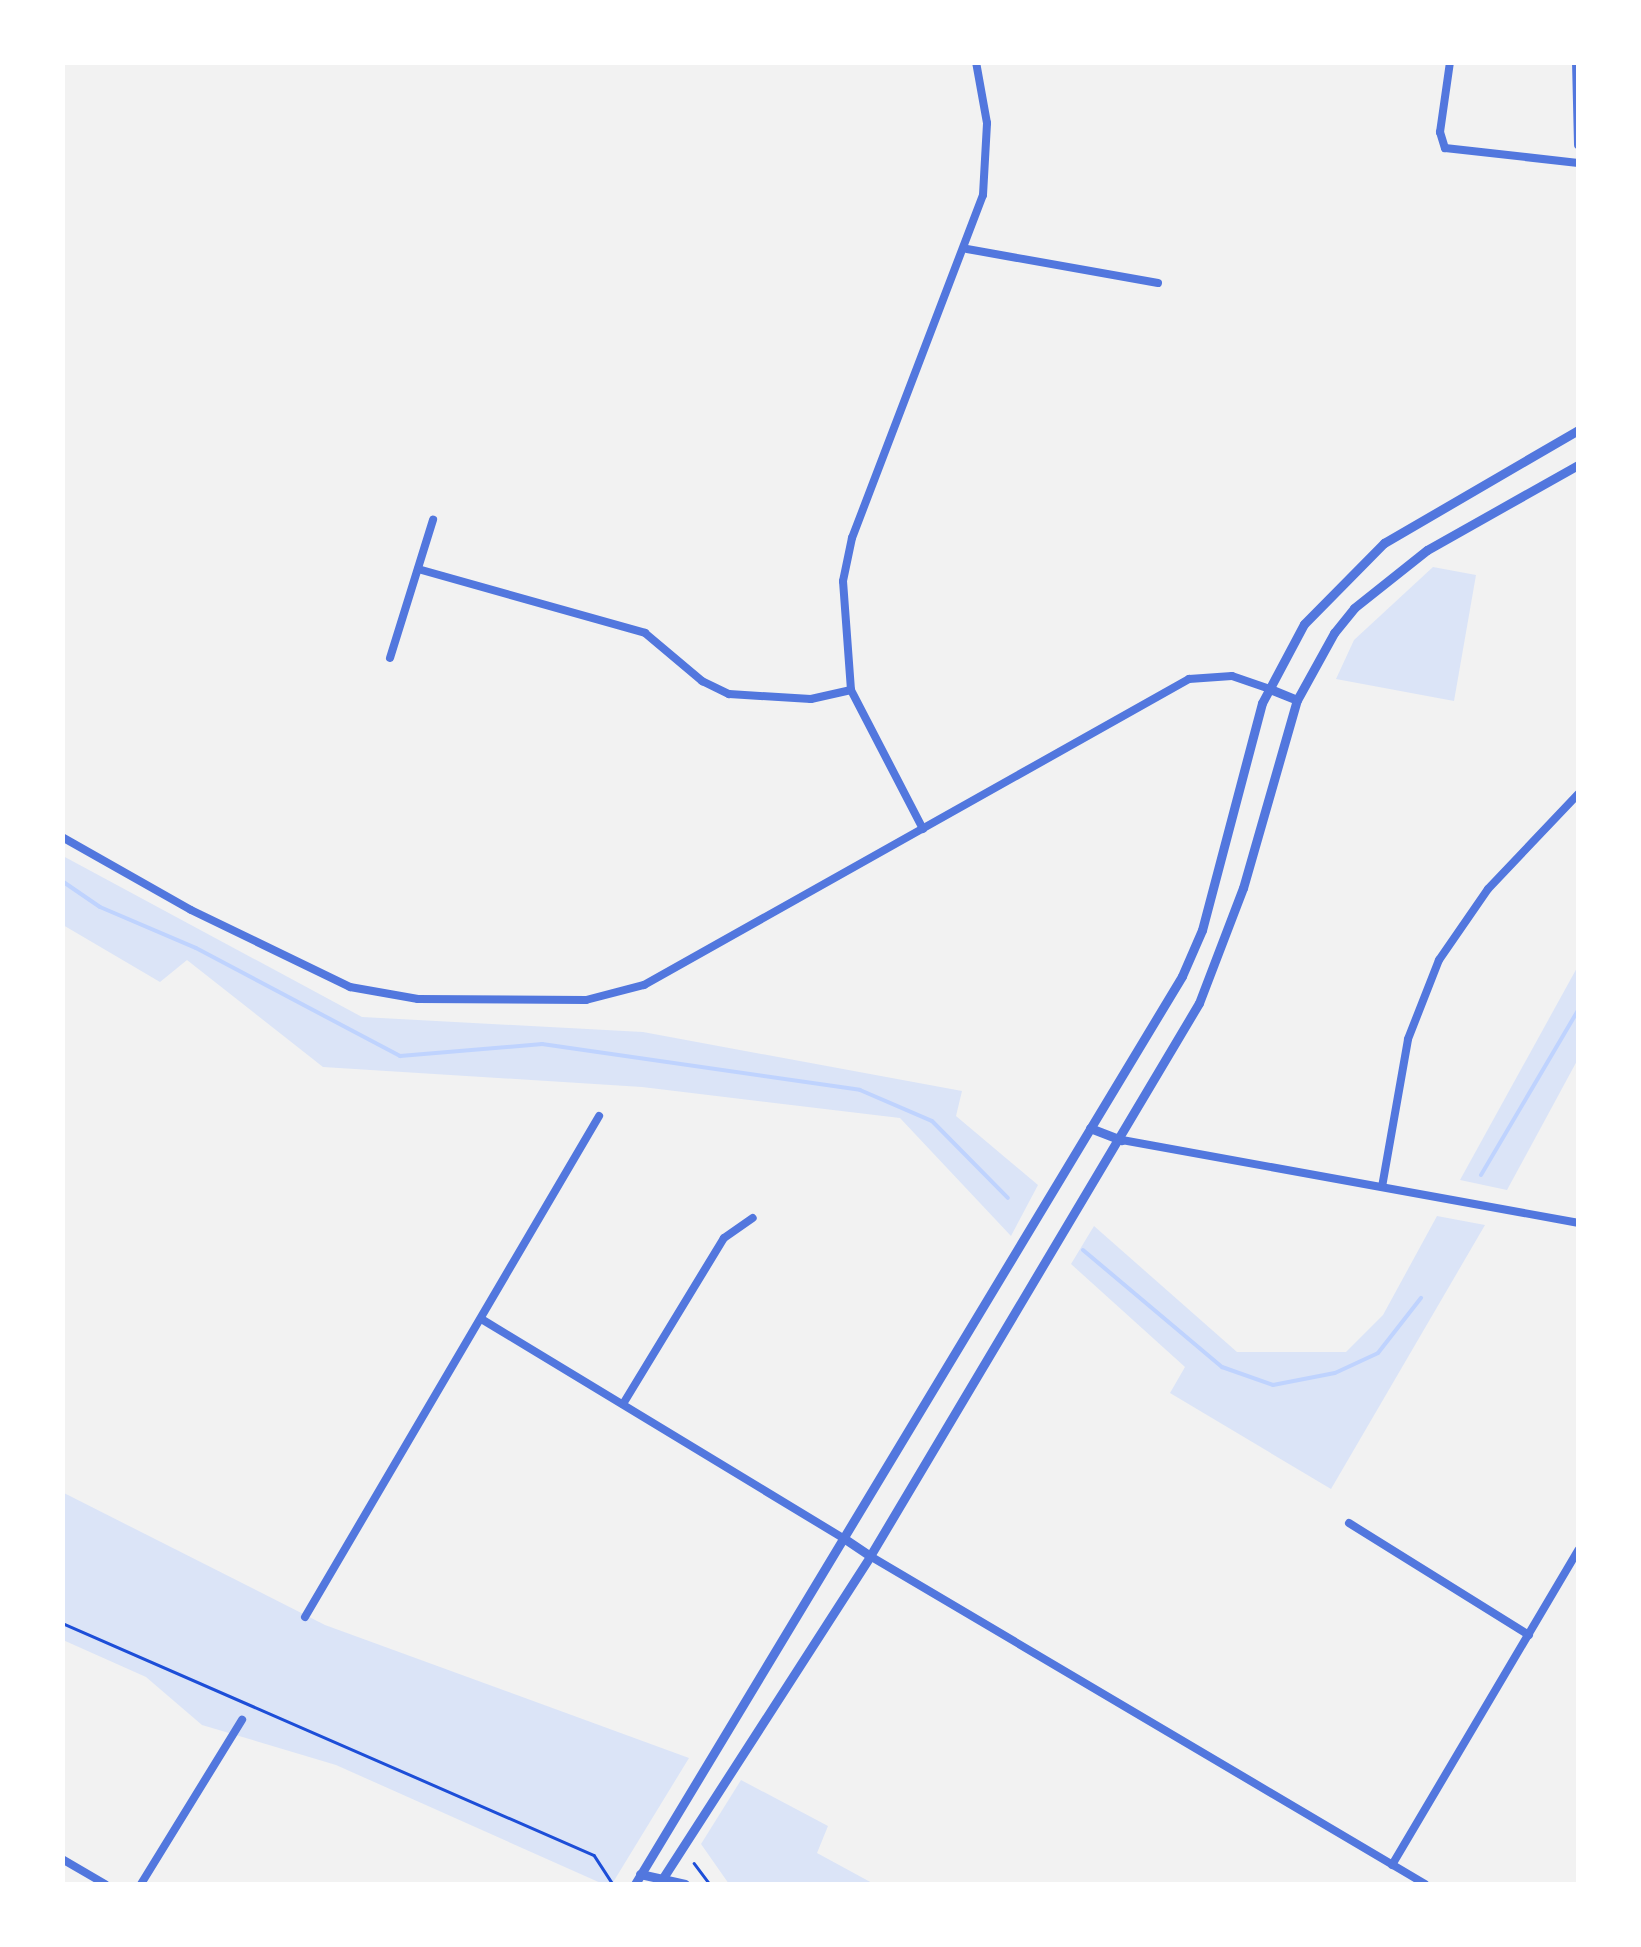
<!DOCTYPE html>
<style>
body{margin:0}
#map{position:relative;width:1641px;height:1947px;overflow:hidden;background:#f2f2f2;font-family:Poppins,sans-serif}
div>[style]{position:absolute}
.green>*{inset:0;background:#dbe4f7}
.stream>*{height:4px;margin:-2px;padding:0 2px;transform-origin:2px;border-radius:2px;background:#bfd3fe}
.path>*{height:2.5px;margin:-1.25px;padding:0 1.25px;transform-origin:1.25px;border-radius:1.25px;background:#1d4ed8}
.minor>*{height:8px;margin:-4px;padding:0 4px;transform-origin:4px;border-radius:4px;background:#5277de}
.tertiary>*{height:9px;margin:-4.5px;padding:0 4.5px;transform-origin:4.5px;border-radius:4.5px;background:#5277de}
span{translate:-50% -50%;white-space:nowrap;text-align:center;line-height:1.15;-webkit-text-stroke:9px #fff;paint-order:stroke}
.frame{position:absolute;inset:0;border:65px solid #fff;pointer-events:none}
</style>
<div id="map">
<div class="green">
<div style="clip-path:polygon(1433px 567px,1476px 575px,1454px 701px,1336px 679px,1354px 640px)"></div>
<div style="clip-path:polygon(63px 856px,362px 1017px,643px 1032px,962px 1091px,956px 1116px,1038px 1185px,1011px 1236px,900px 1118px,642px 1087px,323px 1067px,187px 960px,160px 982px,63px 925px)"></div>
<div style="clip-path:polygon(1578px 966px,1578px 1059px,1507px 1190px,1460px 1180px)"></div>
<div style="clip-path:polygon(1437px 1216px,1485px 1225px,1331px 1489px,1170px 1393px,1185px 1367px,1071px 1264px,1094px 1226px,1237px 1352px,1346px 1352px,1383px 1315px)"></div>
<div style="clip-path:polygon(62px 1492px,325px 1625px,689px 1758px,612px 1884px,603px 1884px,336px 1765px,202px 1725px,146px 1677px,63px 1640px)"></div>
<div style="clip-path:polygon(741px 1780px,828px 1826px,817px 1853px,874px 1884px,729px 1884px,701px 1844px)"></div>
</div>
<div class="stream">
<div style="left:62px;top:881px;width:46px;rotate:34.4deg"></div>
<div style="left:100px;top:907px;width:104px;rotate:23.1deg"></div>
<div style="left:196px;top:948px;width:231px;rotate:27.9deg"></div>
<div style="left:400px;top:1056px;width:143px;rotate:-4.8deg"></div>
<div style="left:542px;top:1044px;width:321px;rotate:8.2deg"></div>
<div style="left:860px;top:1090px;width:78px;rotate:23.3deg"></div>
<div style="left:932px;top:1121px;width:108px;rotate:45.4deg"></div>
<div style="left:1481px;top:1175px;width:191px;rotate:-59.5deg"></div>
<div style="left:1083px;top:1250px;width:182px;rotate:40.1deg"></div>
<div style="left:1222px;top:1367px;width:54px;rotate:19.4deg"></div>
<div style="left:1273px;top:1385px;width:63px;rotate:-11deg"></div>
<div style="left:1335px;top:1373px;width:47px;rotate:-24.9deg"></div>
<div style="left:1378px;top:1353px;width:70px;rotate:-52deg"></div>
</div>
<div class="path">
<div style="left:62px;top:1623px;width:580px;rotate:23.56deg"></div>
<div style="left:594px;top:1855px;width:35px;rotate:57deg"></div>
<div style="left:694px;top:1863px;width:26px;rotate:53deg"></div>
</div>
<div class="minor">
<div style="left:1450px;top:62px;width:71px;rotate:98.1deg"></div>
<div style="left:1440px;top:132px;width:17px;rotate:73deg"></div>
<div style="left:1445px;top:148px;width:134px;rotate:6.4deg"></div>
<div style="left:1576px;top:62px;width:83px;rotate:88.6deg"></div>
<div style="left:967px;top:249px;width:194px;rotate:10.1deg"></div>
<div style="left:418px;top:569px;width:236px;rotate:15.7deg"></div>
<div style="left:645px;top:633px;width:75px;rotate:40.1deg"></div>
<div style="left:702px;top:681px;width:30px;rotate:26deg"></div>
<div style="left:729px;top:694px;width:82px;rotate:3.5deg"></div>
<div style="left:811px;top:699px;width:41px;rotate:-12.7deg"></div>
<div style="left:390px;top:658px;width:145px;rotate:-72.7deg"></div>
<div style="left:923px;top:829px;width:157px;rotate:-117.4deg"></div>
<div style="left:851px;top:690px;width:109px;rotate:-94.2deg"></div>
<div style="left:843px;top:581px;width:44px;rotate:-78.2deg"></div>
<div style="left:852px;top:538px;width:367px;rotate:-69.1deg"></div>
<div style="left:983px;top:195px;width:72px;rotate:-86.8deg"></div>
<div style="left:987px;top:123px;width:62px;rotate:-100.2deg"></div>
<div style="left:62px;top:837px;width:148px;rotate:29.5deg"></div>
<div style="left:191px;top:910px;width:177px;rotate:25.8deg"></div>
<div style="left:350px;top:987px;width:69px;rotate:10deg"></div>
<div style="left:418px;top:999px;width:168px;rotate:0.3deg"></div>
<div style="left:586px;top:1000px;width:60px;rotate:-14.5deg"></div>
<div style="left:644px;top:985px;width:625px;rotate:-29.31deg"></div>
<div style="left:1189px;top:679px;width:43px;rotate:-4deg"></div>
<div style="left:1232px;top:676px;width:40px;rotate:18.9deg"></div>
<div style="left:1122px;top:1140px;width:463px;rotate:10.3deg"></div>
<div style="left:1382px;top:1187px;width:150px;rotate:-80deg"></div>
<div style="left:1408px;top:1039px;width:85px;rotate:-68.6deg"></div>
<div style="left:1439px;top:960px;width:86px;rotate:-55.4deg"></div>
<div style="left:1488px;top:889px;width:131px;rotate:-46.5deg"></div>
<div style="left:483px;top:1320px;width:423px;rotate:31.2deg"></div>
<div style="left:623px;top:1404px;width:194px;rotate:-58.7deg"></div>
<div style="left:724px;top:1238px;width:35px;rotate:-35deg"></div>
<div style="left:1349px;top:1523px;width:212px;rotate:31.9deg"></div>
<div style="left:870px;top:1556px;width:645px;rotate:30.58deg"></div>
<div style="left:305px;top:1617px;width:581px;rotate:-59.59deg"></div>
<div style="left:62px;top:1859px;width:50px;rotate:30.2deg"></div>
<div style="left:1392px;top:1865px;width:366px;rotate:-59.4deg"></div>
<div style="left:141px;top:1884px;width:193px;rotate:-58.4deg"></div>
</div>
<div class="tertiary">
<div style="left:1270px;top:689px;width:29px;rotate:22deg"></div>
<div style="left:1090px;top:1128px;width:34px;rotate:21deg"></div>
<div style="left:845px;top:1539px;width:30px;rotate:34deg"></div>
<div style="left:640px;top:1874px;width:46px;rotate:12.5deg"></div>
<div style="left:635px;top:1884px;width:1060px;rotate:-58.93deg"></div>
<div style="left:1182px;top:976px;width:50px;rotate:-66.5deg"></div>
<div style="left:1202px;top:930px;width:235px;rotate:-75.2deg"></div>
<div style="left:1262px;top:703px;width:89px;rotate:-62deg"></div>
<div style="left:1304px;top:624px;width:114px;rotate:-45.4deg"></div>
<div style="left:1384px;top:543px;width:225px;rotate:-30.2deg"></div>
<div style="left:659px;top:1884px;width:390px;rotate:-57.2deg"></div>
<div style="left:870px;top:1556px;width:643px;rotate:-59.25deg"></div>
<div style="left:1199px;top:1003px;width:123px;rotate:-69.1deg"></div>
<div style="left:1243px;top:888px;width:196px;rotate:-74deg"></div>
<div style="left:1297px;top:700px;width:77px;rotate:-61.1deg"></div>
<div style="left:1334px;top:633px;width:32px;rotate:-51deg"></div>
<div style="left:1354px;top:608px;width:93px;rotate:-38.5deg"></div>
<div style="left:1427px;top:550px;width:173px;rotate:-29.4deg"></div>
</div>
<div class="frame"></div>
</div>
